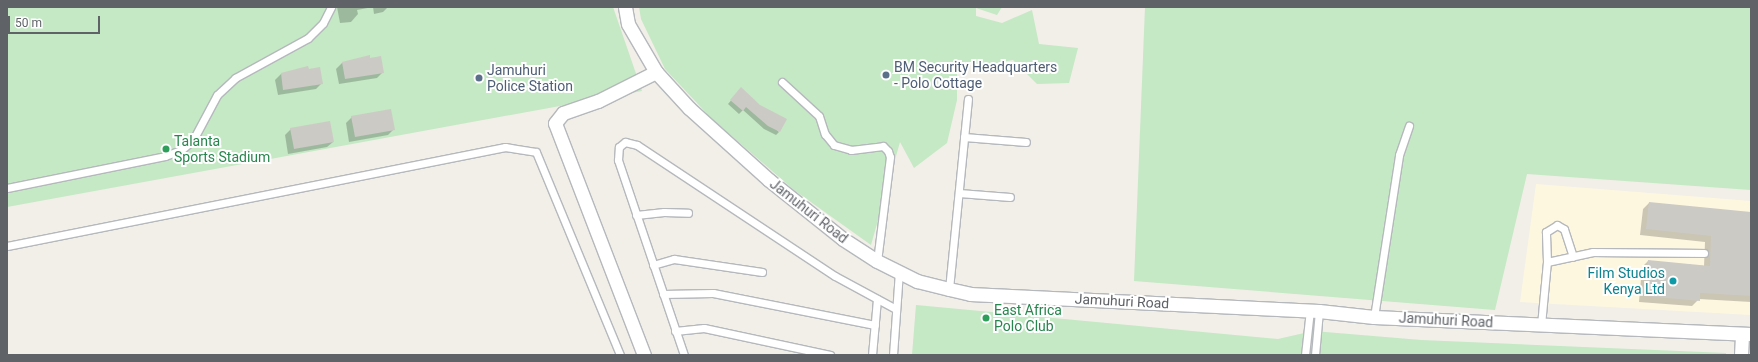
<!DOCTYPE html>
<style>
body{margin:0}
#map{position:relative;width:1758px;height:362px;overflow:hidden;background:#f1efe8;font-family:Roboto,sans-serif}
div>[style]{position:absolute}
.commercial>*{inset:0;background:#fef7e0}
.green>*{inset:0;background:#c5e8c5}
.shadow>*{inset:0;background:#0003}
.building>*{inset:0;background:#cccac5}
.roads{filter:drop-shadow(1px 0 #b5b8bc) drop-shadow(-1px 0 #b5b8bc) drop-shadow(0 1px #b5b8bc) drop-shadow(0 -1px #b5b8bc)}
.lane>*{height:7px;margin:-3.5px;padding:0 3.5px;transform-origin:3.5px;border-radius:3.5px;background:#fff}
.street>*{height:13px;margin:-6.5px;padding:0 6.5px;transform-origin:6.5px;border-radius:6.5px;background:#fff}
.dots>*{width:11px;height:11px;translate:-50% -50%;box-sizing:border-box;border:2px solid #fff;border-radius:50%}
span{translate:-50% -50%;white-space:nowrap;text-align:center;line-height:1.15;-webkit-text-stroke:4px #fff;paint-order:stroke}
.service-label{font-size:14px;color:#4e5e75}
.left{translate:0 -50%;text-align:left}
.leisure-label{font-size:14px;color:#27864d}
.street-label{font-size:14px;color:#5f6368}
.culture-label{font-size:14px;color:#0d838f}
.right{translate:-100% -50%;text-align:right}
.frame{position:absolute;inset:0;border:8px solid #5f6368;pointer-events:none}
.scale{position:absolute;left:8px;top:16px;width:92px;height:18px;box-sizing:border-box;border:2px solid #5f6368;border-top:0;padding-left:5px;font-size:12px;line-height:14px;white-space:nowrap;color:#5f6368;-webkit-text-stroke:3px #fff;paint-order:stroke}
</style>
<div id="map">
<div class="commercial">
<div style="clip-path:polygon(1536px 184px,1751px 201px,1751px 315px,1520px 302px)"></div>
</div>
<div class="green">
<div style="clip-path:polygon(7px 7px,613px 7px,642px 91px,7px 207px)"></div>
<div style="clip-path:polygon(639px 7px,1002px 7px,997px 15px,976px 8px,976px 16px,1002px 23px,1032px 10px,1039px 44px,1078px 48px,1069px 83px,1037px 84px,1013px 60px,985px 65px,957px 63px,957px 100px,947px 143px,914px 168px,900px 142px,871px 245px,794px 190px,712px 119px,665px 69px,641px 19px)"></div>
<div style="clip-path:polygon(1145px 7px,1751px 7px,1751px 190px,1527px 174px,1495px 310px,1134px 281px)"></div>
<div style="clip-path:polygon(916px 305px,1278px 339px,1313px 331px,1421px 340px,1726px 353px,1726px 355px,912px 355px)"></div>
</div>
<div class="shadow">
<div style="clip-path:polygon(337px 7px,388px 7px,383px 12px,374px 14px,373px 7px,357px 10px,358px 14px,351px 22px,340px 23px)"></div>
<div style="clip-path:polygon(369px 59px,383px 72px,377px 78px,339px 84px,336px 69px,342px 63px)"></div>
<div style="clip-path:polygon(308px 70px,322px 83px,316px 89px,278px 95px,275px 80px,281px 74px)"></div>
<div style="clip-path:polygon(738px 92px,779px 132px,776px 135px,764px 129px,743px 110px,739px 114px,728px 104px)"></div>
<div style="clip-path:polygon(352px 117px,394px 129px,388px 135px,349px 142px,346px 123px)"></div>
<div style="clip-path:polygon(291px 129px,333px 142px,327px 147px,288px 154px,285px 135px)"></div>
<div style="clip-path:polygon(1649px 203px,1751px 213px,1751px 302px,1699px 299px,1692px 306px,1639px 302px,1642px 267px,1648px 261px,1704px 266px,1705px 242px,1640px 235px,1643px 209px)"></div>
</div>
<div class="building">
<div style="clip-path:polygon(370px 55px,370px 58px,381px 56px,384px 73px,345px 79px,342px 62px)"></div>
<div style="clip-path:polygon(308px 66px,309px 69px,320px 67px,323px 84px,283px 90px,281px 73px)"></div>
<div style="clip-path:polygon(741px 87px,760px 105px,787px 119px,780px 132px,768px 126px,746px 107px,743px 111px,730px 100px)"></div>
<div style="clip-path:polygon(391px 109px,395px 130px,355px 137px,351px 116px)"></div>
<div style="clip-path:polygon(330px 121px,334px 142px,294px 149px,290px 128px)"></div>
<div style="clip-path:polygon(1649px 202px,1751px 212px,1751px 296px,1700px 293px,1700px 301px,1644px 296px,1648px 260px,1710px 266px,1711px 236px,1646px 229px)"></div>
</div>
<div class="roads">
<div class="lane">
<div style="left:782px;top:82px;width:50px;rotate:42.6deg"></div>
<div style="left:819px;top:116px;width:19px;rotate:72deg"></div>
<div style="left:825px;top:134px;width:14px;rotate:51deg"></div>
<div style="left:834px;top:145px;width:18px;rotate:16deg"></div>
<div style="left:851px;top:150px;width:32px;rotate:-7deg"></div>
<div style="left:883px;top:146px;width:7px;rotate:45deg"></div>
<div style="left:888px;top:151px;width:6px;rotate:72deg"></div>
<div style="left:890px;top:157px;width:105px;rotate:97.1deg"></div>
<div style="left:964px;top:137px;width:62px;rotate:4.6deg"></div>
<div style="left:7px;top:188px;width:161px;rotate:-11.4deg"></div>
<div style="left:165px;top:156px;width:17px;rotate:-21deg"></div>
<div style="left:181px;top:150px;width:16px;rotate:-40deg"></div>
<div style="left:193px;top:140px;width:51px;rotate:-61.9deg"></div>
<div style="left:217px;top:95px;width:25px;rotate:-43deg"></div>
<div style="left:235px;top:78px;width:83px;rotate:-28.7deg"></div>
<div style="left:308px;top:38px;width:21px;rotate:-45deg"></div>
<div style="left:323px;top:23px;width:18px;rotate:-63deg"></div>
<div style="left:959px;top:193px;width:51px;rotate:4.5deg"></div>
<div style="left:636px;top:215px;width:28px;rotate:-6deg"></div>
<div style="left:664px;top:212px;width:24px;rotate:2deg"></div>
<div style="left:7px;top:246px;width:508px;rotate:-11.24deg"></div>
<div style="left:505px;top:147px;width:31px;rotate:9deg"></div>
<div style="left:536px;top:152px;width:220px;rotate:67.5deg"></div>
<div style="left:1547px;top:262px;width:30px;rotate:-92deg"></div>
<div style="left:1546px;top:232px;width:13px;rotate:-32deg"></div>
<div style="left:1557px;top:225px;width:8px;rotate:30deg"></div>
<div style="left:1564px;top:229px;width:29px;rotate:72deg"></div>
<div style="left:653px;top:265px;width:22px;rotate:-16deg"></div>
<div style="left:674px;top:259px;width:89px;rotate:8.4deg"></div>
<div style="left:949px;top:289px;width:191px;rotate:-84.3deg"></div>
<div style="left:663px;top:294px;width:50px;rotate:-1.1deg"></div>
<div style="left:713px;top:293px;width:165px;rotate:11.2deg"></div>
<div style="left:1374px;top:317px;width:164px;rotate:-81.2deg"></div>
<div style="left:1399px;top:155px;width:31px;rotate:-71deg"></div>
<div style="left:1541px;top:325px;width:63px;rotate:-84.6deg"></div>
<div style="left:1547px;top:262px;width:47px;rotate:-12.3deg"></div>
<div style="left:1593px;top:252px;width:111px;rotate:0.5deg"></div>
<div style="left:675px;top:331px;width:29px;rotate:-6deg"></div>
<div style="left:704px;top:328px;width:129px;rotate:12.1deg"></div>
<div style="left:684px;top:355px;width:206px;rotate:-108.7deg"></div>
<div style="left:618px;top:160px;width:13px;rotate:-86deg"></div>
<div style="left:619px;top:147px;width:8px;rotate:-40deg"></div>
<div style="left:625px;top:142px;width:12px;rotate:14deg"></div>
<div style="left:637px;top:145px;width:237px;rotate:33.5deg"></div>
<div style="left:835px;top:276px;width:69px;rotate:28.4deg"></div>
<div style="left:872px;top:355px;width:56px;rotate:-84.9deg"></div>
<div style="left:893px;top:355px;width:83px;rotate:-85.9deg"></div>
<div style="left:1305px;top:355px;width:45px;rotate:-83.7deg"></div>
<div style="left:1315px;top:355px;width:44px;rotate:-84.8deg"></div>
</div>
<div class="street">
<div style="left:625px;top:7px;width:17px;rotate:80deg"></div>
<div style="left:628px;top:24px;width:56px;rotate:59.7deg"></div>
<div style="left:644px;top:355px;width:248px;rotate:-111deg"></div>
<div style="left:555px;top:123px;width:13px;rotate:-51deg"></div>
<div style="left:563px;top:113px;width:37px;rotate:-19deg"></div>
<div style="left:598px;top:101px;width:65px;rotate:-26.6deg"></div>
<div style="left:656px;top:72px;width:49px;rotate:47.5deg"></div>
<div style="left:689px;top:108px;width:108px;rotate:42deg"></div>
<div style="left:769px;top:180px;width:95px;rotate:38.6deg"></div>
<div style="left:843px;top:239px;width:40px;rotate:32.9deg"></div>
<div style="left:877px;top:261px;width:45px;rotate:26.6deg"></div>
<div style="left:917px;top:281px;width:33px;rotate:14deg"></div>
<div style="left:949px;top:289px;width:22px;rotate:13deg"></div>
<div style="left:970px;top:294px;width:349px;rotate:2.8deg"></div>
<div style="left:1319px;top:311px;width:55px;rotate:6.2deg"></div>
<div style="left:1374px;top:317px;width:377px;rotate:2.6deg"></div>
<div style="left:1741px;top:355px;width:21px;rotate:-87deg"></div>
</div>
</div>
<div class="dots">
<div style="left:886px;top:75px;background:#5c6f8a"></div>
<div style="left:479px;top:78px;background:#5c6f8a"></div>
<div style="left:166px;top:149px;background:#2e9e5b"></div>
<div style="left:1673px;top:281px;background:#0f9aa8"></div>
<div style="left:986px;top:318px;background:#2e9e5b"></div>
</div>
<div class="service-label">
<span class="left" style="left:894px;top:75px">BM Security Headquarters<br>- Polo Cottage</span>
<span class="left" style="left:487px;top:78px">Jamuhuri<br>Police Station</span>
</div>
<div class="leisure-label">
<span class="left" style="left:174px;top:149px">Talanta<br>Sports Stadium</span>
<span class="left" style="left:994px;top:318px">East Africa<br>Polo Club</span>
</div>
<div class="street-label">
<span style="left:809px;top:211px;rotate:38deg">Jamuhuri Road</span>
<span style="left:1122px;top:301px;rotate:3deg">Jamuhuri Road</span>
<span style="left:1446px;top:320px;rotate:3deg">Jamuhuri Road</span>
</div>
<div class="culture-label">
<span class="right" style="left:1665px;top:281px">Film Studios<br>Kenya Ltd</span>
</div>
<div class="frame"></div>
<div class="scale">50 m</div>
</div>
